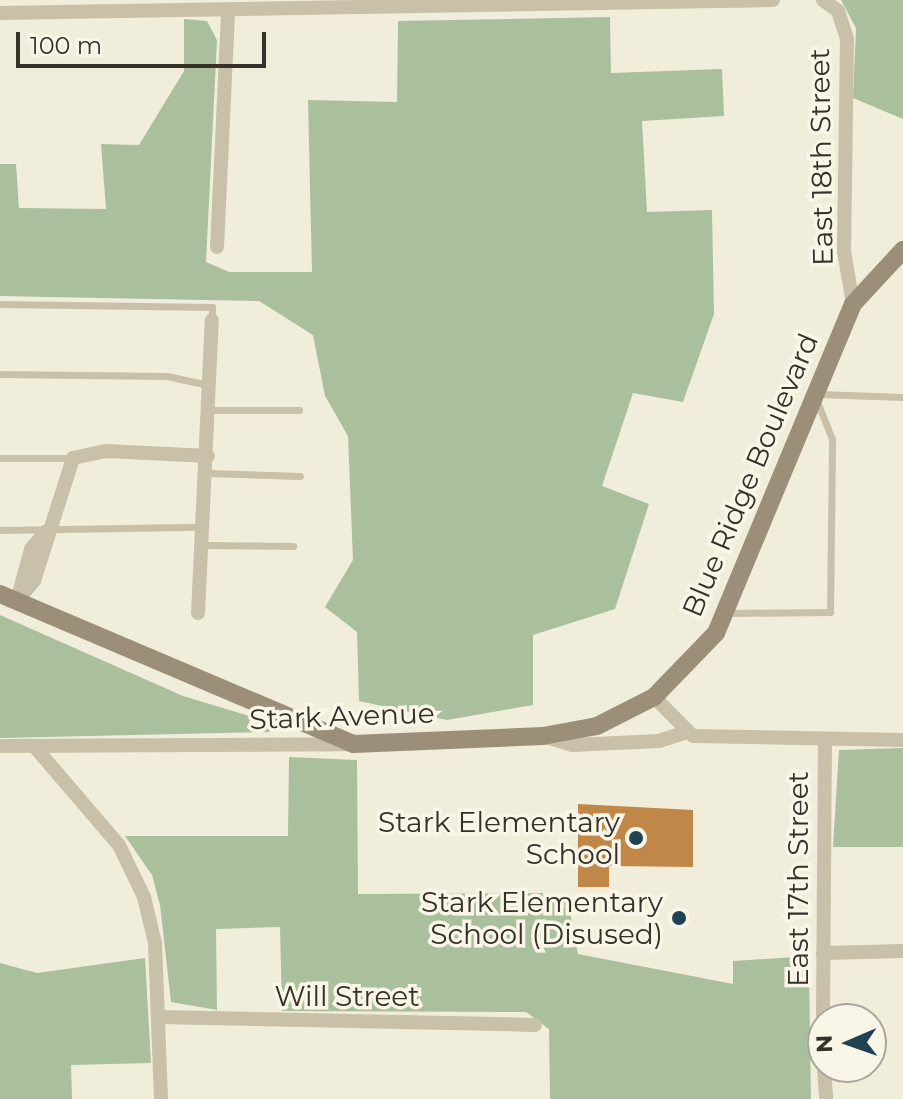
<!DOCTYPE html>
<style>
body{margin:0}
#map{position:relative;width:903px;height:1099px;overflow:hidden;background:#f1eddb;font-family:Montserrat,sans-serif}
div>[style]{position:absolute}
.green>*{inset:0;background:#aabf9c}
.building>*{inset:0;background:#c18749}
.lane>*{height:7px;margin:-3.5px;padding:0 3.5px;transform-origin:3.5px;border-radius:3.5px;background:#c8c0a8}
.street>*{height:14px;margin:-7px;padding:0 7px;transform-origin:7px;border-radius:7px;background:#c8c0a8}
.secondary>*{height:18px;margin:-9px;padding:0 9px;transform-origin:9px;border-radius:9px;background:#9c8f79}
.dots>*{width:22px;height:22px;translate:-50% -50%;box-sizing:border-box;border:4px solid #f9f5e7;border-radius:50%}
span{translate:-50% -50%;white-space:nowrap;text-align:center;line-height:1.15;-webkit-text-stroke:7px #f9f5e7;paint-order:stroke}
.street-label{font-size:28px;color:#353028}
.poi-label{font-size:28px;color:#353028}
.right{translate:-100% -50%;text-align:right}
.north{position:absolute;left:807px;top:1003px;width:80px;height:80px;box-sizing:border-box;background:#f9f5e7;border:2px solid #aba69b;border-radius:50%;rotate:268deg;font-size:22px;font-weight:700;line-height:32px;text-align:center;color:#353028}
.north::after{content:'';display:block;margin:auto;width:28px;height:36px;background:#1f4355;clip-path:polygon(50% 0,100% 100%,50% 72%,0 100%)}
.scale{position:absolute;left:16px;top:32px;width:250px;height:36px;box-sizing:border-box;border:4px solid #353028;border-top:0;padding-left:10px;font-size:24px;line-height:28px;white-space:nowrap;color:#353028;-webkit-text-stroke:6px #f9f5e7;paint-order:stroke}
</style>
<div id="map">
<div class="green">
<div style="clip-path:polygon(841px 0,903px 0,903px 119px,853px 98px,856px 28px)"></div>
<div style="clip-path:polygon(610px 17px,611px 73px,722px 69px,724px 116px,642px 121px,647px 212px,712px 210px,714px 314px,683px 402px,633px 393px,602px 486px,649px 504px,615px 609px,533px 635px,533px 705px,447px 720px,359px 701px,357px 632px,325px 607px,353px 560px,348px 436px,325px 396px,313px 335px,259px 301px,0 296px,0 164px,16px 164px,19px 208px,106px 209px,101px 144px,139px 145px,184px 71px,184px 19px,207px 21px,217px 40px,206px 262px,229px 272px,312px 272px,308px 100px,397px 102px,398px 21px)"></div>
<div style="clip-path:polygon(0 615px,183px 696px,269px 722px,270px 732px,0 738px)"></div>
<div style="clip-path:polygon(903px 748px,903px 847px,833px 847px,839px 750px)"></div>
<div style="clip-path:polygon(289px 757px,357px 760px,358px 894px,542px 893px,568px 902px,578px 954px,733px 984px,733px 961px,795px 957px,809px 973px,811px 1099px,550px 1099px,549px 1029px,526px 1012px,282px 1011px,280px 927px,216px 929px,217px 1010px,171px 1002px,160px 905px,152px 875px,125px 836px,288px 836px)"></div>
<div style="clip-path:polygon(145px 958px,151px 1063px,71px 1065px,72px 1099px,0 1099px,0 963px,37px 973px)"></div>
</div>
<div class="building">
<div style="clip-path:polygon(578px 804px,693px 810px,693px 867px,609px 866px,609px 887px,578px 887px)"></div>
</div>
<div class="lane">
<div style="left:0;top:304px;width:212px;rotate:0.8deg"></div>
<div style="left:212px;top:307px;width:13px;rotate:90deg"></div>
<div style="left:0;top:374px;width:167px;rotate:0.7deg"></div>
<div style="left:167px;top:376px;width:42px;rotate:12.4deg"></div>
<div style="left:818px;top:394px;width:85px;rotate:2deg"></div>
<div style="left:210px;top:410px;width:89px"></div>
<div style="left:0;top:458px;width:73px"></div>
<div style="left:207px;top:473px;width:93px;rotate:1.8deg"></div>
<div style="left:0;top:530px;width:201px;rotate:-0.9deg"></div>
<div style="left:203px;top:545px;width:90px;rotate:0.6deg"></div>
<div style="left:727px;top:613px;width:103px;rotate:-0.6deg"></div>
<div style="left:830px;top:612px;width:173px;rotate:-89.3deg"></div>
<div style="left:832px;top:439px;width:43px;rotate:-111.8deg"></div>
</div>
<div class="street">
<div style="left:823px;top:0;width:19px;rotate:36deg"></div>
<div style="left:838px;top:11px;width:29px;rotate:72deg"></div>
<div style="left:847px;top:39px;width:212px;rotate:90.8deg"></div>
<div style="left:844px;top:251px;width:54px;rotate:80.4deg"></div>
<div style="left:0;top:13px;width:773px;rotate:-0.96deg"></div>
<div style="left:217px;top:247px;width:235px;rotate:-87.3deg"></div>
<div style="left:17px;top:601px;width:26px;rotate:-50deg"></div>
<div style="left:34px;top:581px;width:129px;rotate:-72.4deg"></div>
<div style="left:73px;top:458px;width:34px;rotate:-12deg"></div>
<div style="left:106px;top:451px;width:102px;rotate:2.8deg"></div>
<div style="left:17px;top:601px;width:54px;rotate:-74.9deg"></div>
<div style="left:31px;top:549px;width:23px;rotate:-50deg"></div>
<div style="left:198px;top:613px;width:293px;rotate:-87.3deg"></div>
<div style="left:654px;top:697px;width:55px;rotate:45deg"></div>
<div style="left:693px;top:736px;width:210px;rotate:1.1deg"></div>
<div style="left:546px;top:737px;width:27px;rotate:17deg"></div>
<div style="left:572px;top:745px;width:87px;rotate:-2.6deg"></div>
<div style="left:659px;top:741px;width:25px;rotate:-18deg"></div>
<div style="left:0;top:746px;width:351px;rotate:-0.3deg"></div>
<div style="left:34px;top:746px;width:130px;rotate:49.4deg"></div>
<div style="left:119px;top:845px;width:58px;rotate:64.3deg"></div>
<div style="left:144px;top:897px;width:47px;rotate:76.6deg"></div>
<div style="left:155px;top:943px;width:156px;rotate:87.8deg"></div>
<div style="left:823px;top:953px;width:80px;rotate:-1.4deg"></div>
<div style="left:158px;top:1017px;width:377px;rotate:1.2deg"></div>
<div style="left:823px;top:1019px;width:280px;rotate:-89.6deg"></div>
<div style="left:824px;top:1067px;width:32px;rotate:86deg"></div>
</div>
<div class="secondary">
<div style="left:0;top:594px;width:384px;rotate:23deg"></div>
<div style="left:353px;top:744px;width:190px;rotate:-2.4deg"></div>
<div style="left:543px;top:736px;width:55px;rotate:-10.5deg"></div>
<div style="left:597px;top:726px;width:64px;rotate:-27deg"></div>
<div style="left:654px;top:697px;width:89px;rotate:-45.9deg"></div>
<div style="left:716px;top:633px;width:356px;rotate:-67.4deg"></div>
<div style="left:853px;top:304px;width:74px;rotate:-47.2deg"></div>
</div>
<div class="dots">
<div style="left:636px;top:838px;background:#1f4355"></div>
<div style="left:679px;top:918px;background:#1f4355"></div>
</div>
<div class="street-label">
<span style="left:821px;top:157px;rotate:-91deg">East 18th Street</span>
<span style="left:750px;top:475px;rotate:-67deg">Blue Ridge Boulevard</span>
<span style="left:342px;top:716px;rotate:-2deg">Stark Avenue</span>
<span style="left:798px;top:879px;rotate:-90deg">East 17th Street</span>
<span style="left:347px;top:996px">Will Street</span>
</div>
<div class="poi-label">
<span class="right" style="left:620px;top:838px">Stark Elementary<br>School</span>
<span class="right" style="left:663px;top:918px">Stark Elementary<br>School (Disused)</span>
</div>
<div class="north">N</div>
<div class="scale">100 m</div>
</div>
